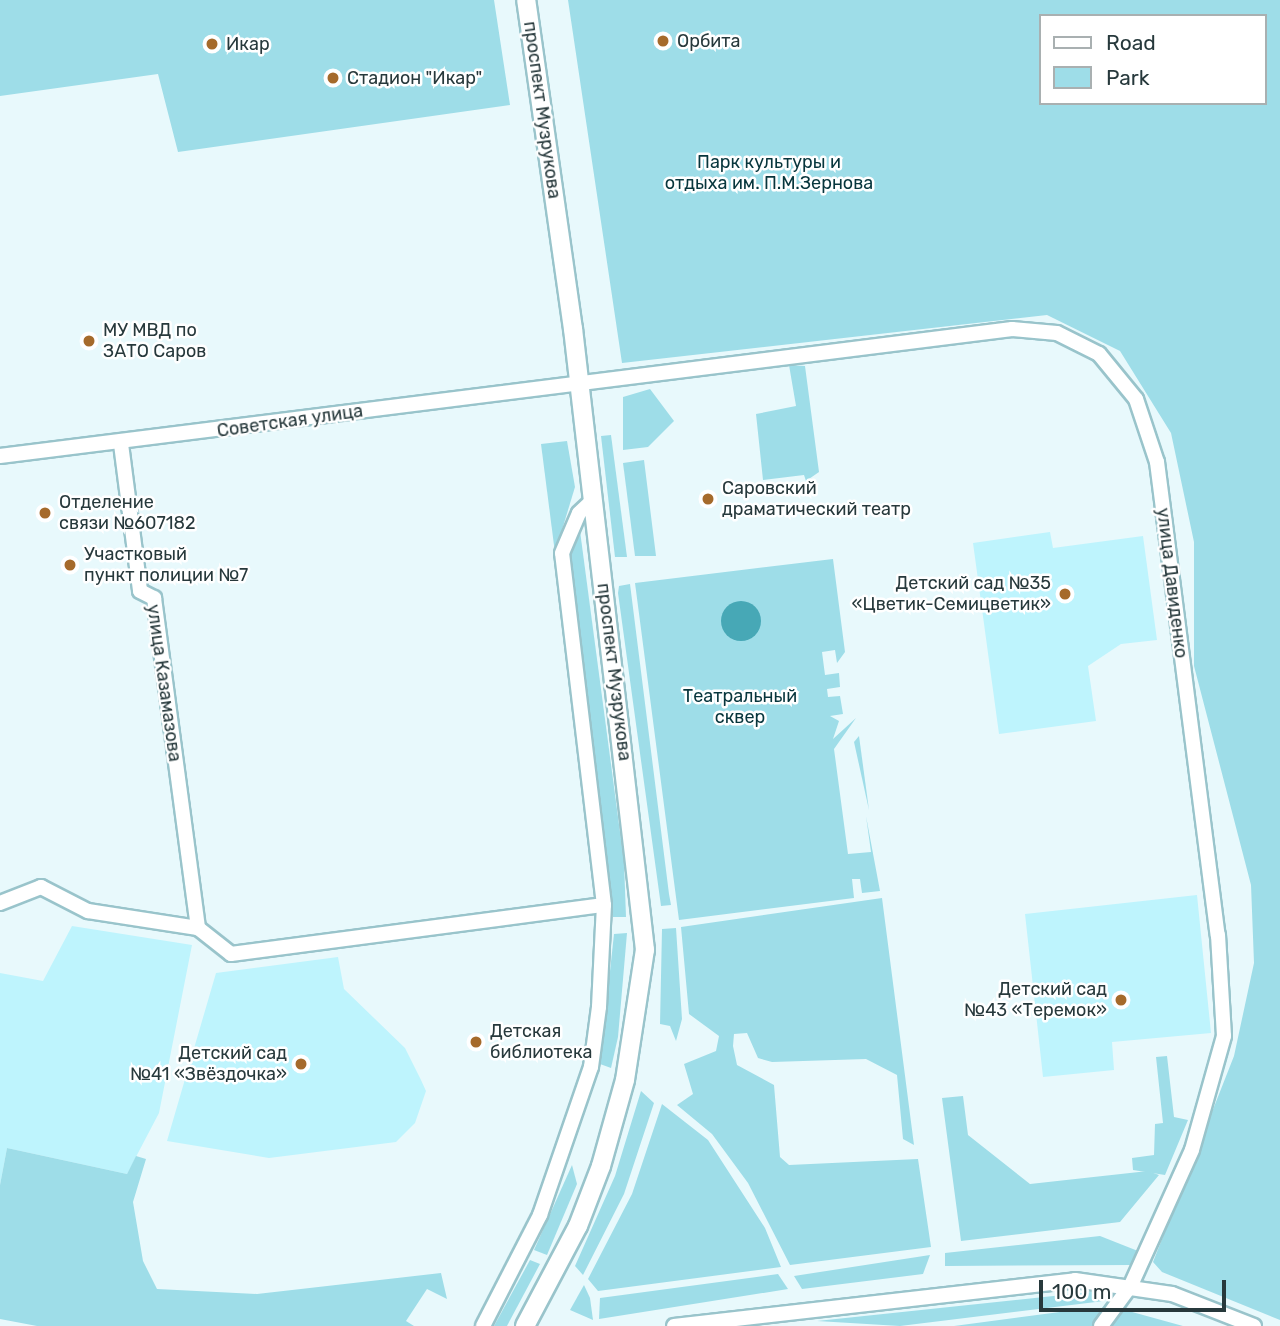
<!DOCTYPE html>
<meta charset="utf-8">
<style>
body{margin:0}
#map{position:relative;width:1280px;height:1326px;overflow:hidden;background:#e8f9fc;font-family:Rubik,sans-serif}
div>[style]{position:absolute}
.built>*{inset:0;background:#bef4fd}
.green>*{inset:0;background:#9edde8}
.water>*{inset:0;background:#47a8b6}
.round{border-radius:50%}
.roads{filter:drop-shadow(2px 0 #99c4cb) drop-shadow(-2px 0 #99c4cb) drop-shadow(0 2px #99c4cb) drop-shadow(0 -2px #99c4cb)}
.minor>*{height:14px;margin:-7px;padding:0 7px;transform-origin:7px;border-radius:7px;background:#fff}
.major>*{height:18px;margin:-9px;padding:0 9px;transform-origin:9px;border-radius:9px;background:#fff}
.dots>*{width:19px;height:19px;translate:-50% -50%;box-sizing:border-box;border:4px solid #fff;border-radius:50%}
span{translate:-50% -50%;white-space:nowrap;text-align:center;line-height:1.15;-webkit-text-stroke:5px #fff;paint-order:stroke}
.poi-label{font-size:18px;color:#27393c}
.left{translate:0 -50%;text-align:left}
.right{translate:-100% -50%;text-align:right}
.street-label{font-size:18px;color:#27393c}
.park-label{font-size:18px;color:#07363d}
.legend{position:absolute;left:1039px;top:14px;width:228px;height:91px;box-sizing:border-box;background:#fff;border:2px solid #a9b0b1;margin:0;padding:9px 12px;list-style:none;font-size:21px;color:#27393c}
.legend li{display:flex;align-items:center;gap:14px;height:35px}
.legend b{width:35px;border:2px solid #a9b0b1}
.scale{position:absolute;left:1039px;top:1280px;width:187px;height:32px;box-sizing:border-box;border:4px solid #27393c;border-top:0;padding-left:9px;font-size:21px;line-height:24px;white-space:nowrap;color:#27393c;-webkit-text-stroke:5px #fff;paint-order:stroke}
</style>
<div id="map">
<div class="built">
<div style="clip-path:polygon(1050px 532px,1053px 548px,1143px 536px,1157px 640px,1121px 644px,1088px 666px,1096px 721px,999px 734px,973px 543px)"></div>
<div style="clip-path:polygon(1197px 895px,1211px 1033px,1112px 1042px,1114px 1070px,1043px 1077px,1025px 914px)"></div>
<div style="clip-path:polygon(72px 926px,192px 945px,159px 1113px,127px 1174px,7px 1148px,0 1185px,0 973px,43px 981px)"></div>
<div style="clip-path:polygon(338px 957px,344px 989px,405px 1048px,421px 1080px,426px 1091px,415px 1123px,396px 1142px,269px 1158px,167px 1141px,216px 973px)"></div>
</div>
<div class="green">
<div style="clip-path:polygon(0 0,494px 0,510px 105px,178px 152px,158px 74px,0 96px)"></div>
<div style="clip-path:polygon(evenodd,568px 0,1280px 0,1280px 1320px,1162px 1272px,1153px 1262px,1234px 1056px,1254px 963px,1251px 885px,1194px 666px,1194px 542px,1171px 433px,1120px 351px,1047px 315px,622px 363px,568px 0,1040px 16px,1264px 16px,1264px 103px,1040px 103px,1040px 16px)"></div>
<div style="clip-path:polygon(789px 365px,805px 366px,819px 472px,806px 481px,804px 475px,763px 480px,756px 414px,796px 406px)"></div>
<div style="clip-path:polygon(650px 389px,674px 421px,648px 447px,623px 450px,623px 397px)"></div>
<div style="clip-path:polygon(611px 435px,627px 557px,615px 557px,601px 436px)"></div>
<div style="clip-path:polygon(567px 441px,575px 487px,555px 553px,541px 444px)"></div>
<div style="clip-path:polygon(644px 460px,656px 556px,635px 556px,623px 463px)"></div>
<div style="clip-path:polygon(580px 531px,624px 862px,626px 917px,613px 917px,570px 554px)"></div>
<div style="clip-path:polygon(833px 559px,845px 652px,837px 663px,835px 650px,822px 652px,825px 675px,839px 673px,840px 687px,827px 689px,828px 697px,840px 696px,843px 714px,830px 716px,839px 721px,833px 739px,856px 718px,834px 749px,848px 854px,871px 852px,866px 816px,880px 891px,862px 893px,860px 879px,852px 879px,854px 898px,679px 920px,635px 583px)"></div>
<div style="clip-path:polygon(630px 584px,669px 894px,671px 905px,661px 906px,618px 593px,619px 586px)"></div>
<div style="clip-path:polygon(859px 736px,869px 810px,854px 742px)"></div>
<div style="clip-path:polygon(882px 898px,914px 1145px,903px 1139px,897px 1075px,866px 1059px,772px 1062px,758px 1058px,747px 1033px,734px 1034px,733px 1046px,737px 1065px,774px 1085px,780px 1157px,789px 1165px,918px 1159px,931px 1247px,790px 1265px,748px 1183px,712px 1134px,677px 1105px,693px 1094px,684px 1064px,716px 1051px,719px 1036px,689px 1014px,681px 927px)"></div>
<div style="clip-path:polygon(676px 928px,682px 1019px,676px 1041px,670px 1026px,660px 1024px,662px 929px)"></div>
<div style="clip-path:polygon(627px 933px,618px 1037px,611px 1068px,600px 1064px,614px 934px)"></div>
<div style="clip-path:polygon(1167px 1056px,1174px 1117px,1188px 1120px,1165px 1175px,1133px 1170px,1132px 1158px,1154px 1155px,1155px 1124px,1163px 1123px,1156px 1057px)"></div>
<div style="clip-path:polygon(641px 1091px,654px 1103px,624px 1194px,583px 1275px,575px 1266px,615px 1176px)"></div>
<div style="clip-path:polygon(963px 1096px,968px 1135px,1030px 1184px,1148px 1171px,1159px 1175px,1120px 1222px,961px 1241px,942px 1098px)"></div>
<div style="clip-path:polygon(662px 1104px,708px 1140px,765px 1228px,781px 1267px,598px 1291px,588px 1279px,632px 1194px)"></div>
<div style="clip-path:polygon(7px 1148px,127px 1174px,136px 1156px,146px 1159px,133px 1202px,143px 1261px,157px 1289px,257px 1294px,441px 1273px,447px 1299px,427px 1289px,406px 1321px,414px 1326px,37px 1326px,0 1319px,0 1185px)"></div>
<div style="clip-path:polygon(572px 1165px,577px 1184px,547px 1255px,534px 1250px)"></div>
<div style="clip-path:polygon(1100px 1236px,1138px 1251px,1132px 1265px,945px 1266px,945px 1253px)"></div>
<div style="clip-path:polygon(930px 1255px,923px 1274px,802px 1289px,794px 1276px)"></div>
<div style="clip-path:polygon(530px 1260px,540px 1264px,507px 1326px,494px 1326px)"></div>
<div style="clip-path:polygon(778px 1274px,788px 1289px,599px 1319px,600px 1298px)"></div>
<div style="clip-path:polygon(584px 1285px,590px 1298px,593px 1320px,570px 1310px)"></div>
<div style="clip-path:polygon(1119px 1289px,1104px 1301px,900px 1326px,817px 1321px)"></div>
<div style="clip-path:polygon(1114px 1307px,1183px 1326px,954px 1326px,1090px 1308px,1105px 1313px)"></div>
</div>
<div class="water">
<div class="round" style="left:721px;top:601px;width:40px;height:40px"></div>
</div>
<div class="roads">
<div class="minor">
<div style="left:121px;top:444px;width:148px;rotate:82.6deg"></div>
<div style="left:140px;top:591px;width:16px;rotate:27deg"></div>
<div style="left:154px;top:598px;width:333px;rotate:82.4deg"></div>
<div style="left:0;top:456px;width:1020px;rotate:-7.15deg"></div>
<div style="left:1012px;top:329px;width:45px;rotate:5.1deg"></div>
<div style="left:1057px;top:333px;width:47px;rotate:26.6deg"></div>
<div style="left:1099px;top:354px;width:58px;rotate:50.6deg"></div>
<div style="left:1136px;top:399px;width:66px;rotate:71.6deg"></div>
<div style="left:1157px;top:462px;width:477px;rotate:82.7deg"></div>
<div style="left:1218px;top:935px;width:101px;rotate:86.6deg"></div>
<div style="left:1224px;top:1036px;width:118px;rotate:105.7deg"></div>
<div style="left:1192px;top:1150px;width:148px;rotate:114.3deg"></div>
<div style="left:1131px;top:1285px;width:51px;rotate:126.2deg"></div>
<div style="left:0;top:903px;width:44px;rotate:-21.3deg"></div>
<div style="left:41px;top:887px;width:53px;rotate:27.1deg"></div>
<div style="left:88px;top:911px;width:111px;rotate:8.8deg"></div>
<div style="left:198px;top:928px;width:42px;rotate:38.2deg"></div>
<div style="left:231px;top:954px;width:376px;rotate:-7.5deg"></div>
<div style="left:483px;top:1326px;width:125px;rotate:-62.8deg"></div>
<div style="left:540px;top:1215px;width:157px;rotate:-71deg"></div>
<div style="left:591px;top:1067px;width:61px;rotate:-82.4deg"></div>
<div style="left:599px;top:1007px;width:102px;rotate:-87.2deg"></div>
<div style="left:604px;top:905px;width:354px;rotate:-96.8deg"></div>
<div style="left:562px;top:553px;width:43px;rotate:-67deg"></div>
<div style="left:579px;top:513px;width:19px;rotate:-43deg"></div>
<div style="left:674px;top:1326px;width:404px;rotate:-6.5deg"></div>
<div style="left:1075px;top:1280px;width:98px;rotate:8.2deg"></div>
<div style="left:1172px;top:1294px;width:88px;rotate:21.3deg"></div>
</div>
<div class="major">
<div style="left:525px;top:1326px;width:113px;rotate:-62.1deg"></div>
<div style="left:578px;top:1226px;width:64px;rotate:-69deg"></div>
<div style="left:601px;top:1166px;width:89px;rotate:-74.4deg"></div>
<div style="left:625px;top:1080px;width:132px;rotate:-81.3deg"></div>
<div style="left:645px;top:950px;width:625px;rotate:-96.61deg"></div>
<div style="left:573px;top:329px;width:332px;rotate:-98.1deg"></div>
</div>
</div>
<div class="dots">
<div style="left:663px;top:41px;background:#a56a2b"></div>
<div style="left:212px;top:44px;background:#a56a2b"></div>
<div style="left:333px;top:78px;background:#a56a2b"></div>
<div style="left:89px;top:341px;background:#a56a2b"></div>
<div style="left:708px;top:499px;background:#a56a2b"></div>
<div style="left:45px;top:513px;background:#a56a2b"></div>
<div style="left:70px;top:565px;background:#a56a2b"></div>
<div style="left:1065px;top:594px;background:#a56a2b"></div>
<div style="left:1121px;top:1000px;background:#a56a2b"></div>
<div style="left:476px;top:1042px;background:#a56a2b"></div>
<div style="left:301px;top:1064px;background:#a56a2b"></div>
</div>
<div class="poi-label">
<span class="left" style="left:677px;top:41px">Орбита</span>
<span class="left" style="left:226px;top:44px">Икар</span>
<span class="left" style="left:347px;top:78px">Стадион "Икар"</span>
<span class="left" style="left:103px;top:341px">МУ МВД по<br>ЗАТО Саров</span>
<span class="left" style="left:722px;top:499px">Саровский<br>драматический театр</span>
<span class="left" style="left:59px;top:513px">Отделение<br>связи №607182</span>
<span class="left" style="left:84px;top:565px">Участковый<br>пункт полиции №7</span>
<span class="right" style="left:1051px;top:594px">Детский сад №35<br>«Цветик-Семицветик»</span>
<span class="right" style="left:1107px;top:1000px">Детский сад<br>№43 «Теремок»</span>
<span class="left" style="left:490px;top:1042px">Детская<br>библиотека</span>
<span class="right" style="left:287px;top:1064px">Детский сад<br>№41 «Звёздочка»</span>
</div>
<div class="street-label">
<span style="left:542px;top:110px;rotate:82deg">проспект Музрукова</span>
<span style="left:290px;top:421px;rotate:-8deg">Советская улица</span>
<span style="left:1172px;top:583px;rotate:83deg">улица Давиденко</span>
<span style="left:614px;top:672px;rotate:83deg">проспект Музрукова</span>
<span style="left:164px;top:683px;rotate:82deg">улица Казамазова</span>
</div>
<div class="park-label">
<span style="left:769px;top:173px">Парк культуры и<br>отдыха им. П.М.Зернова</span>
<span style="left:740px;top:707px">Театральный<br>сквер</span>
</div>
<ul class="legend">
<li><b style="height:9px;background:#fff"></b>Road</li>
<li><b style="height:19px;background:#9edde8"></b>Park</li>
</ul>
<div class="scale">100 m</div>
</div>
